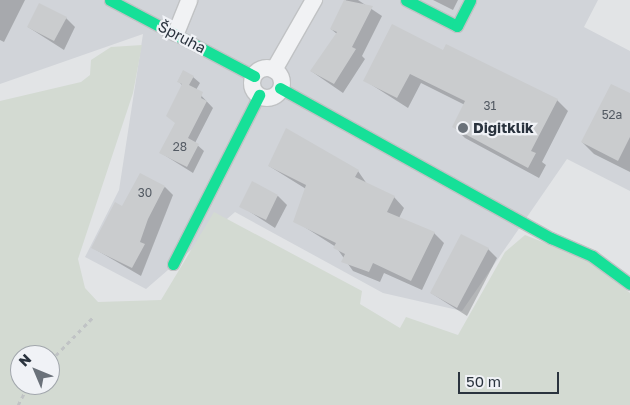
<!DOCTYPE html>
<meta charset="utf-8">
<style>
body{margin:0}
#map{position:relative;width:630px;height:405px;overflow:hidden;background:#e2e4e6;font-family:"Golos Text",sans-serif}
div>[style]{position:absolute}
.built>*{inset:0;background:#d1d4d9}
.green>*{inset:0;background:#d3dad2}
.shadow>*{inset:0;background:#0003}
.building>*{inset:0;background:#caccce}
.path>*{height:2.5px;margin-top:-1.25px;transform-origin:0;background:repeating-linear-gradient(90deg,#c0c3c5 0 4px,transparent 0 8px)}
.roads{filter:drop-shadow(1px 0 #c0c2c4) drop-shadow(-1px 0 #c0c2c4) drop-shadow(0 1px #c0c2c4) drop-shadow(0 -1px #c0c2c4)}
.street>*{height:16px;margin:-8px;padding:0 8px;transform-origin:8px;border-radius:8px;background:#f1f2f4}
.street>.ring{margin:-8px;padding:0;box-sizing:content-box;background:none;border:16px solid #f1f2f4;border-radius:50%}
.fast>*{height:11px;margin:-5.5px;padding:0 5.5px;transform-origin:5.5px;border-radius:5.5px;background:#16e098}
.dots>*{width:14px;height:14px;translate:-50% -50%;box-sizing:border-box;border:2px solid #f0f2f6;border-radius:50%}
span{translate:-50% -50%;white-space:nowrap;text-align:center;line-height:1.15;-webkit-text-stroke:4.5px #f0f2f6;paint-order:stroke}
.number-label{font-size:12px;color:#535a63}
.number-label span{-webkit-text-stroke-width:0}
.street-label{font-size:15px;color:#2a333e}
.poi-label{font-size:15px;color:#2a333e;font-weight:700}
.left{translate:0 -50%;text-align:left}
.north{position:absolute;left:10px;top:345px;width:50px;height:50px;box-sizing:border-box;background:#f0f2f6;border:1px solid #a1a6ac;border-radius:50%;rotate:315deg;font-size:14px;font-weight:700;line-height:20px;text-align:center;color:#2a333e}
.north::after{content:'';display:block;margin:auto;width:18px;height:22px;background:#6a7179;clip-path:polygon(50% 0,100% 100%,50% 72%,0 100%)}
.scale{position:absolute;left:458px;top:372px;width:101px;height:22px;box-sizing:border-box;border:2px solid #2a333e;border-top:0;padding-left:6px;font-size:15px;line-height:18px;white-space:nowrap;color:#2a333e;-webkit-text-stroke:4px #f0f2f6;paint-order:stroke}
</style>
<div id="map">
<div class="built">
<div style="clip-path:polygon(0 0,598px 0,584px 27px,630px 51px,630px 191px,567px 159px,462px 311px,383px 293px,235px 212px,146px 289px,85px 257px,119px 190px,143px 34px,0 84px)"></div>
</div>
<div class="green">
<div style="clip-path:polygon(evenodd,142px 45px,133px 93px,78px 259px,85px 288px,98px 302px,161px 300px,214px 212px,362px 291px,360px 304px,400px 328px,406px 317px,458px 335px,505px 252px,525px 235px,586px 259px,630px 293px,630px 405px,0 405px,0 101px,81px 82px,90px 75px,91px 60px,111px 47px,142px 45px,20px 355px,50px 355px,50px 385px,20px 385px,20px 355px)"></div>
</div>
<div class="shadow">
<div style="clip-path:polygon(0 0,25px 0,4px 42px,0 40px)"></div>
<div style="clip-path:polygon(346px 0,358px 0,382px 16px,362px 56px,365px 59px,343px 93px,311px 71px,337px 34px,331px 29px)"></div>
<div style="clip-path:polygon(433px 0,458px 0,453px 10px)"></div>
<div style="clip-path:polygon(66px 18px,75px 27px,64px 50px,28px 27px)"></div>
<div style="clip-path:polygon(444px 52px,557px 100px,568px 111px,542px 162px,546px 165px,539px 178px,465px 138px,454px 127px,465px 105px,421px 83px,408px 108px,364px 80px)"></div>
<div style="clip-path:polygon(193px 77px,200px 83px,196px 90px,213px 108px,195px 143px,204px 151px,193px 173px,161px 153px,176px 124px,183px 86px,179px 82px)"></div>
<div style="clip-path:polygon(630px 95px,630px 172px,594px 154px,582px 142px)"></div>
<div style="clip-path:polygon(269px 166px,358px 171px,367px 184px,394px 197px,404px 208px,399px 218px,434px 233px,444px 243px,422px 290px,384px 273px,380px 282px,353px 271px,336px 247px,295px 221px,306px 189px)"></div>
<div style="clip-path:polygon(165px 187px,173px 195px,141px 276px,93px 248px,123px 208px)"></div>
<div style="clip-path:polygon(278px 196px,287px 205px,275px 228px,241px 206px)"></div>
<div style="clip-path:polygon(488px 249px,497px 258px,467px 316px,431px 293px)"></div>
</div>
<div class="building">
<div style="clip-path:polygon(344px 0,373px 6px,352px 47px,356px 49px,334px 84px,310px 71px,337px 32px,330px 29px)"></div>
<div style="clip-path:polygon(39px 3px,67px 17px,54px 41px,27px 27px)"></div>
<div style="clip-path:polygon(392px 24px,443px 50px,446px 44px,558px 99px,531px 151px,536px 153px,528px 168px,452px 127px,465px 101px,410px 74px,397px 98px,363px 81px)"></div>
<div style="clip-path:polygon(183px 70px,194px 76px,189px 85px,203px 92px,201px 98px,207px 101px,188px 138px,199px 144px,187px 167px,159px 153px,175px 123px,166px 116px,182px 84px,177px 82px)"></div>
<div style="clip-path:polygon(611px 84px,630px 93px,630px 137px,618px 161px,581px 142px)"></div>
<div style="clip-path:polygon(286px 128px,359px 170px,355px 177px,395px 196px,387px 212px,435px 232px,411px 281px,373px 263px,369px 272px,341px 262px,345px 254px,333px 248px,336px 243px,293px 222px,306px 185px,268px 166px)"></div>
<div style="clip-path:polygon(140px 173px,165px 186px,148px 219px,140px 242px,145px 244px,132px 268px,91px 248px,115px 202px,122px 206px)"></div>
<div style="clip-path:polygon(252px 181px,278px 195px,266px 220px,239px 207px)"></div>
<div style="clip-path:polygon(461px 234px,489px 248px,457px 308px,430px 293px)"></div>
</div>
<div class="path">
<div style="left:50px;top:361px;width:63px;rotate:-45.6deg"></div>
<div style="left:18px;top:405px;width:22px;rotate:-63deg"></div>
</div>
<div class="roads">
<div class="street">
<div style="left:176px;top:33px;width:35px;rotate:-68deg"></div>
<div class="ring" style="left:252px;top:68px;width:14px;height:14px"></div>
<div style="left:274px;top:70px;width:81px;rotate:-60.3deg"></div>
</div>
<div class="fast">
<div style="left:110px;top:0;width:163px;rotate:27.8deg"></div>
<div style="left:406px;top:0;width:57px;rotate:27deg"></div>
<div style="left:457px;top:26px;width:29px;rotate:-63deg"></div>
<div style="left:280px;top:88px;width:310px;rotate:29deg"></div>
<div style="left:551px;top:238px;width:45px;rotate:23.7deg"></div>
<div style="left:592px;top:256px;width:47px;rotate:36.4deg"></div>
<div style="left:173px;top:264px;width:190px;rotate:-63deg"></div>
</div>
</div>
<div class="dots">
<div style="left:463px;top:128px;background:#6a7179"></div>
</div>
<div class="number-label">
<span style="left:490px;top:106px">31</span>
<span style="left:612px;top:115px">52a</span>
<span style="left:180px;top:147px">28</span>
<span style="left:145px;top:193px">30</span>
</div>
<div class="street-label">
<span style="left:182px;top:37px;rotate:28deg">Špruha</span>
</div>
<div class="poi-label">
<span class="left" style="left:473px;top:128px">Digitklik</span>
</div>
<div class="north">N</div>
<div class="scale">50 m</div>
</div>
